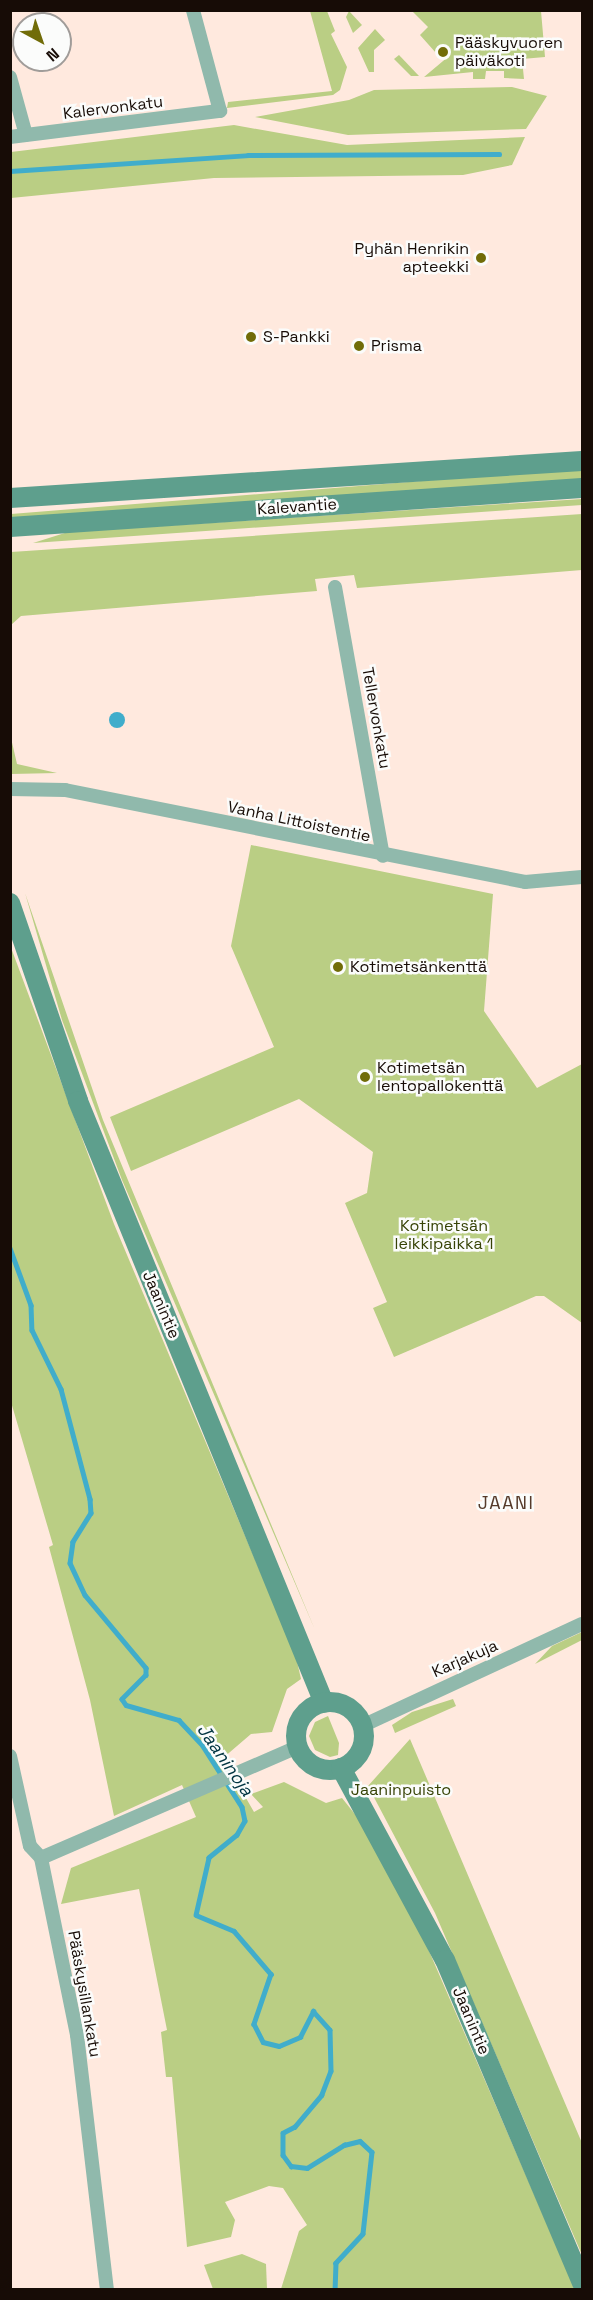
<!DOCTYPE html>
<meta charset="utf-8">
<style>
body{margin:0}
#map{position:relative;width:593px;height:2300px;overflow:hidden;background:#ffe9de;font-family:"Space Grotesk",sans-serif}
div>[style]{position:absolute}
.green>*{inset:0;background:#bace84}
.water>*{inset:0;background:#40adcb}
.round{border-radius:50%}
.stream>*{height:4.5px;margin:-2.25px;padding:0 2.25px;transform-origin:2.25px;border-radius:2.25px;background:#40adcb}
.street>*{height:14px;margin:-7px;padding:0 7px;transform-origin:7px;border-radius:7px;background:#90b9ac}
.secondary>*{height:20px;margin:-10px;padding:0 10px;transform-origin:10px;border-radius:10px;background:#5e9f8d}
.secondary>.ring{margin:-10px;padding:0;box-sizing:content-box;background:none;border:20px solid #5e9f8d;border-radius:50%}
.dots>*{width:16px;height:16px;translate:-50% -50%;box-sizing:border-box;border:3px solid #fbfcfb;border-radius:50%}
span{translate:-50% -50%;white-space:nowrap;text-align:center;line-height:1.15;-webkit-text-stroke:5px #fbfcfb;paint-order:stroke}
.poi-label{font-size:16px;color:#170c06}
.left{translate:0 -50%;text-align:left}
.right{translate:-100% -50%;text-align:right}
.street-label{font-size:16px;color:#170c06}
.park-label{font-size:16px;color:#374306}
.neighbourhood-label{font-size:18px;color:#563a2a;letter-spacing:1.5px}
.water-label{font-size:18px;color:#003441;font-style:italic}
.frame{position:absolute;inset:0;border:12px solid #170c06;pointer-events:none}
.north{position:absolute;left:12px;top:12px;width:60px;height:60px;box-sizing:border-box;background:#fbfcfb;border:2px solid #a09c99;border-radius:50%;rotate:140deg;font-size:16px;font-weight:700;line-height:24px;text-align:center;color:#170c06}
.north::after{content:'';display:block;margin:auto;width:21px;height:27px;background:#716c08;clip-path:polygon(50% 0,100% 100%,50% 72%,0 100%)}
</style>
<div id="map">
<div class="green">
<div style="clip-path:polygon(310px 11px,327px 11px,335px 31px,331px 34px,347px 67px,340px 90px,333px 95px,227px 108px,228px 102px,332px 91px)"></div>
<div style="clip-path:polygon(349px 11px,362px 25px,353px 33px,346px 17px)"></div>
<div style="clip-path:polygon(412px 11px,541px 11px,545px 57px,522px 59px,524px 79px,504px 78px,504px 71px,486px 71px,485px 79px,473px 79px,473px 72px,424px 77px,449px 56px,441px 48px,436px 53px,420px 35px,428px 27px)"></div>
<div style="clip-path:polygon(375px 29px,385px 40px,374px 50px,374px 72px,369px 72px,358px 48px)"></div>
<div style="clip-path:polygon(399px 55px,419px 76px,411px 76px,394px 59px)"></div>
<div style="clip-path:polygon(512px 87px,547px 96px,526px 129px,348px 135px,255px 117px,349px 100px,374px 90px)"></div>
<div style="clip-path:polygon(234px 125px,347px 145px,525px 137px,512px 165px,463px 175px,214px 178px,11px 198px,11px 152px)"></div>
<div style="clip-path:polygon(582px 468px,582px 480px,11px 518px,11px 514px)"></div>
<div style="clip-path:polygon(582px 499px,582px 505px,33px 543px,68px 532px)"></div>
<div style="clip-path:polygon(582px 514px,582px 570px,357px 588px,354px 575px,315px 579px,317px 591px,21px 616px,11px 625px,11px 552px)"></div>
<div style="clip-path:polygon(11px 738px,17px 764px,57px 773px,11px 774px)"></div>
<div style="clip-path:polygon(251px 845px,493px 894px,484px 1011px,537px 1088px,582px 1064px,582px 1323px,544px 1296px,536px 1296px,394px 1357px,373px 1308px,387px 1302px,345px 1203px,367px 1193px,373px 1152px,299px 1099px,131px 1171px,110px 1117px,274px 1047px,231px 946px)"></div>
<div style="clip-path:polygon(25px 893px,103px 1120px,315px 1630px,122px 1180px,62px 1020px)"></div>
<div style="clip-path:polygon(10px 945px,114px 1224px,296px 1657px,301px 1679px,287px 1689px,272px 1732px,251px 1734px,223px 1758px,254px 1812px,263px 1807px,251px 1794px,284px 1782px,326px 1803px,342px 1798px,366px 1828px,404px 1893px,575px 2289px,281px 2289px,299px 2231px,307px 2225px,283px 2188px,269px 2186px,225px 2202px,235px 2220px,231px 2237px,187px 2247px,172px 2077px,166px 2077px,161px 2032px,167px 2030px,139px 1889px,61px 1904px,71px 1868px,196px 1817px,182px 1785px,114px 1816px,90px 1700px,49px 1547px,53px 1545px,11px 1402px)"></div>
<div style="clip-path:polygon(582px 1632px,582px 1640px,535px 1664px,552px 1646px)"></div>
<div style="clip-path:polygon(453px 1699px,456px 1706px,395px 1733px,392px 1725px,412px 1712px)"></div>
<div style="clip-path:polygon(328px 1716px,339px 1743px,338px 1755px,330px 1757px,315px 1750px,309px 1736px,315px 1722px)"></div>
<div style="clip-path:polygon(410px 1739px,582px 2143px,582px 2255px,435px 1913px,368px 1786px)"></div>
<div style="clip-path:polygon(242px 2254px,266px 2264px,267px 2289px,213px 2289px,204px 2265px)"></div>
</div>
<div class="water">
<div class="round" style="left:109px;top:712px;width:16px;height:16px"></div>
</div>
<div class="stream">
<div style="left:10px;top:171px;width:239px;rotate:-3.8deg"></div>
<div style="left:248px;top:155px;width:251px;rotate:-0.2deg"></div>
<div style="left:10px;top:1248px;width:61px;rotate:69.8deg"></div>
<div style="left:31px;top:1305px;width:25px;rotate:88deg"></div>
<div style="left:32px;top:1330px;width:66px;rotate:63.8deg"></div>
<div style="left:61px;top:1389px;width:114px;rotate:75.2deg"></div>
<div style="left:90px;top:1499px;width:14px;rotate:86deg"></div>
<div style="left:91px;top:1513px;width:34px;rotate:122deg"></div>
<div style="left:73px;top:1542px;width:21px;rotate:98deg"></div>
<div style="left:70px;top:1563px;width:35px;rotate:65deg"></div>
<div style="left:85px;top:1595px;width:95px;rotate:50.1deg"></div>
<div style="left:146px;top:1668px;width:7px;rotate:90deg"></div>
<div style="left:146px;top:1675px;width:34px;rotate:135deg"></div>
<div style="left:122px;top:1699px;width:7px;rotate:56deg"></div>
<div style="left:126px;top:1705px;width:55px;rotate:15.8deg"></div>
<div style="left:179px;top:1720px;width:35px;rotate:47deg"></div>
<div style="left:203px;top:1746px;width:72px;rotate:57.4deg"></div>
<div style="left:242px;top:1807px;width:14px;rotate:78deg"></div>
<div style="left:245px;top:1821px;width:16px;rotate:120deg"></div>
<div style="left:237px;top:1835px;width:36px;rotate:141deg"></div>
<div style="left:209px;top:1858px;width:58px;rotate:102.8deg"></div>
<div style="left:196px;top:1915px;width:41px;rotate:22.8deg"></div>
<div style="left:234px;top:1931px;width:57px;rotate:49.3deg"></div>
<div style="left:271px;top:1974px;width:53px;rotate:108.8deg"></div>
<div style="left:254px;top:2024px;width:20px;rotate:63deg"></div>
<div style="left:263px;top:2042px;width:16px;rotate:14deg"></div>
<div style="left:279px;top:2046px;width:23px;rotate:-23deg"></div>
<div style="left:300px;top:2037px;width:29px;rotate:-63deg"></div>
<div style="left:313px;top:2011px;width:25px;rotate:48deg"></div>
<div style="left:330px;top:2030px;width:41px;rotate:88.6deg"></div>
<div style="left:331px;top:2071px;width:26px;rotate:111deg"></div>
<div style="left:322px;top:2095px;width:42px;rotate:130.2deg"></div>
<div style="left:295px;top:2127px;width:13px;rotate:153deg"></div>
<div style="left:283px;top:2133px;width:22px;rotate:90deg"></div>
<div style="left:283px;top:2155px;width:14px;rotate:54deg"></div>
<div style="left:291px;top:2166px;width:16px;rotate:7deg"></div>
<div style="left:307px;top:2168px;width:44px;rotate:-31.9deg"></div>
<div style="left:344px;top:2145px;width:16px;rotate:-14deg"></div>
<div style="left:360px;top:2141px;width:16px;rotate:43deg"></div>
<div style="left:372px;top:2152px;width:82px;rotate:96.3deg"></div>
<div style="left:363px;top:2234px;width:40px;rotate:133deg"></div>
<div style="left:336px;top:2263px;width:27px;rotate:92deg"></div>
</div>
<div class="street">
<div style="left:10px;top:77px;width:60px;rotate:74.6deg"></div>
<div style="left:10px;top:137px;width:212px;rotate:-7.1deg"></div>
<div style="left:220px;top:111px;width:105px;rotate:-105deg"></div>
<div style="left:335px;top:587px;width:273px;rotate:79.9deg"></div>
<div style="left:10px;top:789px;width:55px;rotate:1deg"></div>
<div style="left:65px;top:790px;width:469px;rotate:11.3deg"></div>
<div style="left:525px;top:882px;width:57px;rotate:-5deg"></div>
<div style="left:362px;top:1726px;width:242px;rotate:-24.9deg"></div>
<div style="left:10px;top:1756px;width:92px;rotate:77.5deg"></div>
<div style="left:30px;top:1846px;width:16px;rotate:47deg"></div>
<div style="left:41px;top:1858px;width:181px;rotate:78.5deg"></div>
<div style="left:77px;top:2035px;width:257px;rotate:83.3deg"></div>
<div style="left:41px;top:1858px;width:280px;rotate:-23.4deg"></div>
</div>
<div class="secondary">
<div style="left:10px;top:498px;width:573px;rotate:-3.7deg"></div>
<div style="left:10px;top:527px;width:573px;rotate:-3.9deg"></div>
<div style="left:10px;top:903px;width:209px;rotate:71deg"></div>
<div style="left:78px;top:1101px;width:650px;rotate:67.77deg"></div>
<div class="ring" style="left:296px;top:1702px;width:48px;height:48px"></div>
<div style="left:341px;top:1768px;width:218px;rotate:61.6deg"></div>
<div style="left:445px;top:1960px;width:351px;rotate:67deg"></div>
</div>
<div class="dots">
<div style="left:443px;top:52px;background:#716c08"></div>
<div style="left:481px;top:258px;background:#716c08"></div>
<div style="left:251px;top:337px;background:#716c08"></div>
<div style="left:359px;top:346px;background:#716c08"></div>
<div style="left:338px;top:967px;background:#716c08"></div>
<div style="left:365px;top:1077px;background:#716c08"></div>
</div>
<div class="poi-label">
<span class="left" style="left:455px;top:52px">Pääskyvuoren<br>päiväkoti</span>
<span class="right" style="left:469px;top:258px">Pyhän Henrikin<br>apteekki</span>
<span class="left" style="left:263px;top:337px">S-Pankki</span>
<span class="left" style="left:371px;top:346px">Prisma</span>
<span class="left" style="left:350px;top:967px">Kotimetsänkenttä</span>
<span class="left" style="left:377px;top:1077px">Kotimetsän<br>lentopallokenttä</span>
</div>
<div class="street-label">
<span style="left:113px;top:108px;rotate:-7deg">Kalervonkatu</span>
<span style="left:297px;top:507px;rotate:-4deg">Kalevantie</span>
<span style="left:376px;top:718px;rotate:80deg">Tellervonkatu</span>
<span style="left:299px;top:822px;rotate:12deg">Vanha Littoistentie</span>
<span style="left:161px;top:1305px;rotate:67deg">Jaanintie</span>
<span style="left:465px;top:1659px;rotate:-24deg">Karjakuja</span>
<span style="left:84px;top:1994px;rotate:80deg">Pääskysillankatu</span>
<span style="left:471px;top:2021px;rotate:67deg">Jaanintie</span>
</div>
<div class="park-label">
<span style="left:444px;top:1235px">Kotimetsän<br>leikkipaikka 1</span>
<span style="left:401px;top:1790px">Jaaninpuisto</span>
</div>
<div class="neighbourhood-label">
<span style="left:506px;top:1503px">JAANI</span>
</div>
<div class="water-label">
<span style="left:225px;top:1760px;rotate:55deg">Jaaninoja</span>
</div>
<div class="frame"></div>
<div class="north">N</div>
</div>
